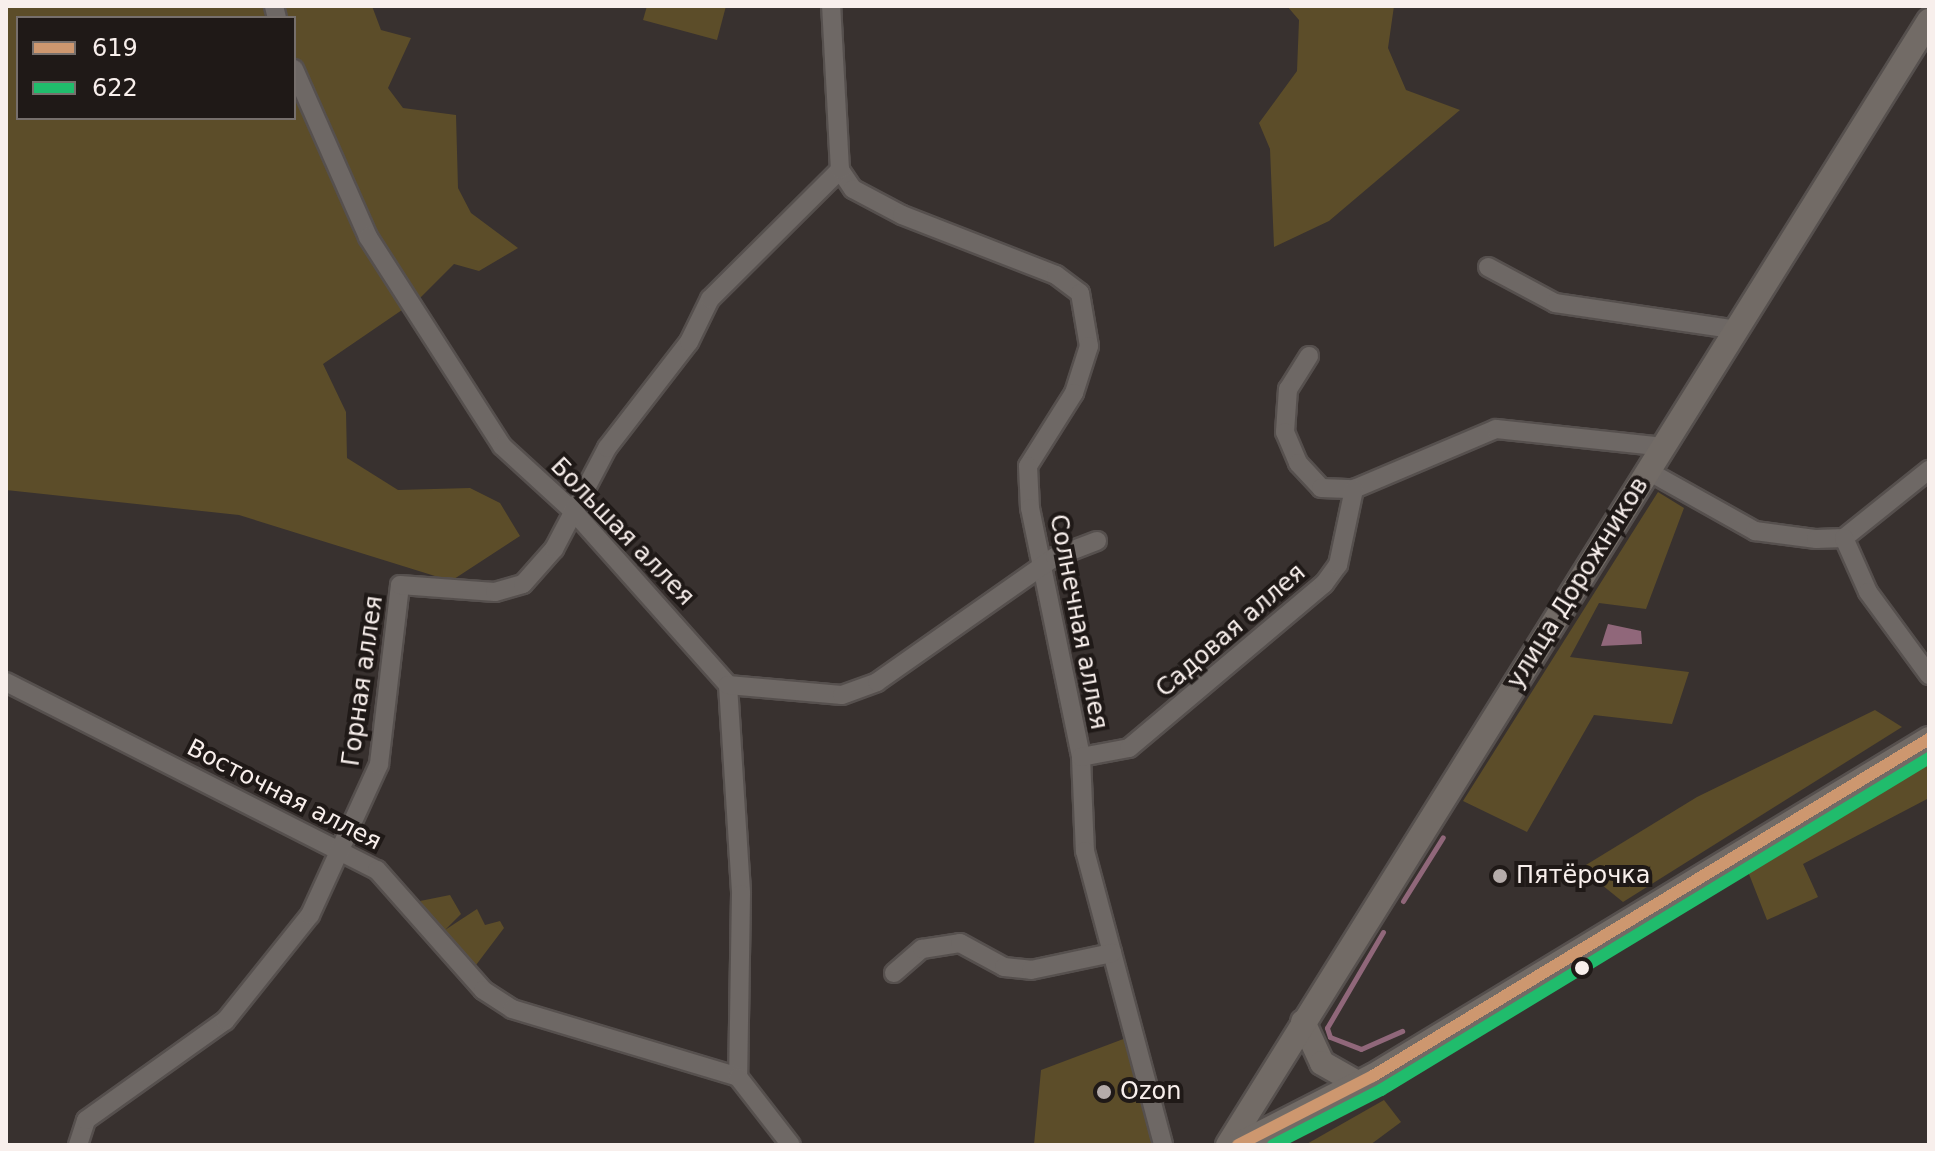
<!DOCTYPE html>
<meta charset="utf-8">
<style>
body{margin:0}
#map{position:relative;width:1935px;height:1151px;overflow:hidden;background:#38312f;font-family:"DejaVu Sans",sans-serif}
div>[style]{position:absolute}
.green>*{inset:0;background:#5c4d29}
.water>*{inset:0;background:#90677a}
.stream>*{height:5px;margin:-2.5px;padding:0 2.5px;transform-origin:2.5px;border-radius:2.5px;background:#90677a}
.roads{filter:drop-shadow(2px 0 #56504e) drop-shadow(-2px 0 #56504e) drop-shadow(0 2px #56504e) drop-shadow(0 -2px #56504e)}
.street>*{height:18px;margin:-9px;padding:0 9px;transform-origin:9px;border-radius:9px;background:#6e6865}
.secondary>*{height:24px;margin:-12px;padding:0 12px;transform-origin:12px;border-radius:12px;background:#726b66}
.bus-1>*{height:12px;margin:-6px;padding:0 6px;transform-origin:6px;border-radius:6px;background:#cd976f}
.bus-2>*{height:12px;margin:-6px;padding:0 6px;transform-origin:6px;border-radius:6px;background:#20bc6c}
.dots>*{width:22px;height:22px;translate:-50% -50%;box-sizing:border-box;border:4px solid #1f1917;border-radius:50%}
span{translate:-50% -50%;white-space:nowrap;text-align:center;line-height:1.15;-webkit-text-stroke:8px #1f1917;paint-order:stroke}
.street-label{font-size:24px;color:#f8efec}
.poi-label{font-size:24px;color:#f8efec}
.left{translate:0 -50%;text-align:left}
.frame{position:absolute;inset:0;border:8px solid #f8efec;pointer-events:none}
.legend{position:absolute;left:16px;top:16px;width:280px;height:104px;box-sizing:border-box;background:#1f1917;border:2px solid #766f6c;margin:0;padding:10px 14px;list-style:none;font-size:24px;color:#f8efec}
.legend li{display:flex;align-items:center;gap:16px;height:40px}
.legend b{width:40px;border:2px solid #766f6c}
</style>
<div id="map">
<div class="green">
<div style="clip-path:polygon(evenodd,6px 6px,372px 6px,381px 30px,411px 38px,388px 88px,403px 108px,456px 115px,458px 188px,471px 213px,518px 248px,479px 271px,454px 264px,421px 297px,323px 364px,346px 412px,347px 458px,398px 490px,470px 488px,500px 503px,520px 536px,451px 581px,239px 515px,6px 490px,6px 6px,18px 18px,294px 18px,294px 118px,18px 118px,18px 18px)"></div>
<div style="clip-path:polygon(647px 6px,726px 6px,717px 40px,643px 20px)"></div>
<div style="clip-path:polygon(1287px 6px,1394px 6px,1388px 48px,1406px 90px,1460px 110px,1329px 221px,1274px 247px,1270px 149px,1259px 123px,1297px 71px,1299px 20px)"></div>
<div style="clip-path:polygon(1658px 492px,1684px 508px,1646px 609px,1599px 603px,1570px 657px,1689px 672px,1672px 724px,1594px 715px,1527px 832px,1463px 801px)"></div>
<div style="clip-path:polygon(1875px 710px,1902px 727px,1623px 902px,1581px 868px,1697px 797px)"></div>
<div style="clip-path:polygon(1929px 761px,1929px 798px,1803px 864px,1818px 897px,1767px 920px,1745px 864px)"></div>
<div style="clip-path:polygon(450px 895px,461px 914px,445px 930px,477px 909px,485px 925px,500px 921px,504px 928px,473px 969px,420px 901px)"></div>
<div style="clip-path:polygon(1126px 1038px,1156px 1145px,1034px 1145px,1041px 1070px)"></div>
<div style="clip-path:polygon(1384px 1100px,1401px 1122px,1370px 1145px,1305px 1145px)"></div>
</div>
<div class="water">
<div style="clip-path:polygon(1608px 624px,1641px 631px,1642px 644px,1601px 646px)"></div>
</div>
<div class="stream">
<div style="left:1403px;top:901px;width:75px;rotate:-58deg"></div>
<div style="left:1383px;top:932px;width:111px;rotate:120.3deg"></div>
<div style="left:1327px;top:1028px;width:9px;rotate:72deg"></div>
<div style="left:1330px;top:1037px;width:33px;rotate:21deg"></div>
<div style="left:1361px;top:1049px;width:45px;rotate:-23.7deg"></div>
</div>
<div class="roads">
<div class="street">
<div style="left:274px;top:6px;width:12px;rotate:76deg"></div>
<div style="left:294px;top:69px;width:184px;rotate:66.2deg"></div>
<div style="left:368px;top:237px;width:248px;rotate:57.3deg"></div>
<div style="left:502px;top:446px;width:99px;rotate:42.5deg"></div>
<div style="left:575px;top:513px;width:230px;rotate:48.3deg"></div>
<div style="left:728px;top:685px;width:209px;rotate:86.4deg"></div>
<div style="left:741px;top:894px;width:183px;rotate:90.9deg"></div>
<div style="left:840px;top:170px;width:23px;rotate:56deg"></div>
<div style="left:853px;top:189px;width:55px;rotate:28deg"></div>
<div style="left:902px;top:215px;width:165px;rotate:21.3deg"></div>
<div style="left:1056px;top:275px;width:30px;rotate:37deg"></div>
<div style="left:1080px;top:293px;width:54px;rotate:80.4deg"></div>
<div style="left:1089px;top:346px;width:49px;rotate:107.7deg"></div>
<div style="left:1074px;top:393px;width:86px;rotate:122.2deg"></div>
<div style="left:1028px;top:466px;width:42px;rotate:87.3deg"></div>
<div style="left:1030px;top:508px;width:254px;rotate:78.4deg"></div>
<div style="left:1081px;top:757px;width:94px;rotate:87.6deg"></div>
<div style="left:1085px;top:851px;width:304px;rotate:75.1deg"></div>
<div style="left:1488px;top:267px;width:76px;rotate:28.2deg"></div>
<div style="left:1555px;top:303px;width:184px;rotate:8.4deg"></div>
<div style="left:1309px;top:356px;width:39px;rotate:122deg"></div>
<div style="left:1288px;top:389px;width:43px;rotate:94deg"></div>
<div style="left:1285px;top:432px;width:34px;rotate:67deg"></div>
<div style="left:1298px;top:463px;width:34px;rotate:47deg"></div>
<div style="left:1321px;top:488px;width:33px;rotate:2deg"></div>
<div style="left:1354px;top:489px;width:154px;rotate:-22.9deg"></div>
<div style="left:1496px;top:429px;width:169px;rotate:6.1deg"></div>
<div style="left:1648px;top:471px;width:123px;rotate:29.3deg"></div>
<div style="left:1755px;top:531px;width:62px;rotate:7.5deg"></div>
<div style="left:1816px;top:539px;width:28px;rotate:-2deg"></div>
<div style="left:1844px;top:538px;width:109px;rotate:-38.7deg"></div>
<div style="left:1844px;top:538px;width:59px;rotate:66deg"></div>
<div style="left:1868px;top:592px;width:103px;rotate:53.7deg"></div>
<div style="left:6px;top:682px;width:416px;rotate:26.9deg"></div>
<div style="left:377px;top:870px;width:160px;rotate:48.5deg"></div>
<div style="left:483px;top:990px;width:35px;rotate:33deg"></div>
<div style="left:512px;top:1009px;width:236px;rotate:16.7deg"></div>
<div style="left:738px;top:1077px;width:86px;rotate:52.1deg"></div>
<div style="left:728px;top:685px;width:114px;rotate:5deg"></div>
<div style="left:842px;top:695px;width:37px;rotate:-20deg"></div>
<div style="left:877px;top:682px;width:218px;rotate:-35.1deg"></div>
<div style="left:1055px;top:557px;width:45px;rotate:-20.9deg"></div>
<div style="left:1081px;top:757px;width:49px;rotate:-10.6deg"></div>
<div style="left:1129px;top:748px;width:255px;rotate:-40.1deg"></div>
<div style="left:1324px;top:584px;width:24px;rotate:-54deg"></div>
<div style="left:1338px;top:565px;width:78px;rotate:-78.1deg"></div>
<div style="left:894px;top:973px;width:37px;rotate:-41deg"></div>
<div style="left:922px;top:949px;width:38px;rotate:-9deg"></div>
<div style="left:960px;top:943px;width:50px;rotate:28.6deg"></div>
<div style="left:1004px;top:967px;width:27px;rotate:6deg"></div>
<div style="left:1031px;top:970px;width:83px;rotate:-11.9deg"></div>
<div style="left:78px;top:1145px;width:26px;rotate:-72deg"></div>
<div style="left:86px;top:1120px;width:171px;rotate:-35.5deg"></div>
<div style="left:225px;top:1021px;width:136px;rotate:-51.3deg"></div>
<div style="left:310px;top:915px;width:166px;rotate:-65.4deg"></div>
<div style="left:379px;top:764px;width:180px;rotate:-83.3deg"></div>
<div style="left:400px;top:585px;width:95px;rotate:4.2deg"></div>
<div style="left:495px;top:592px;width:29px;rotate:-16deg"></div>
<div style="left:523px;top:584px;width:47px;rotate:-48.5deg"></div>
<div style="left:554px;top:549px;width:114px;rotate:-62.3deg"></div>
<div style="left:607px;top:448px;width:134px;rotate:-52.3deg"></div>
<div style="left:689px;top:342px;width:48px;rotate:-64deg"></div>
<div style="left:710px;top:299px;width:183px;rotate:-44.8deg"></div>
<div style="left:840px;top:170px;width:164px;rotate:-93.1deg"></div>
</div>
<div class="secondary">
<div style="left:1303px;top:1022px;width:45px;rotate:65.1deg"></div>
<div style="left:1322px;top:1063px;width:43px;rotate:29.6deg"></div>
<div style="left:1228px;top:1145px;width:1325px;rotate:-58.05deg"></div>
<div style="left:1238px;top:1145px;width:152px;rotate:-27.1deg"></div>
<div style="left:1373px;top:1076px;width:650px;rotate:-31.22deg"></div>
</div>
</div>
<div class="bus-1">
<div style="left:1238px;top:1145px;width:152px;rotate:-27.1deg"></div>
<div style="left:1373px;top:1076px;width:650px;rotate:-31.22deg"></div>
</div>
<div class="bus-2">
<div style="left:1273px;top:1145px;width:121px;rotate:-27deg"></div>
<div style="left:1381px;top:1090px;width:641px;rotate:-31.21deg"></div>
</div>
<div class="dots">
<div style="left:1500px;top:876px;background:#b5acaa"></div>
<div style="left:1582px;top:968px;background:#f8efec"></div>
<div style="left:1104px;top:1092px;background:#b5acaa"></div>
</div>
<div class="street-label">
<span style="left:622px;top:532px;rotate:46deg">Большая аллея</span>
<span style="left:1578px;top:583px;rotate:-58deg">улица Дорожников</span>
<span style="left:1078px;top:622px;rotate:79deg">Солнечная аллея</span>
<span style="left:1231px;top:631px;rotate:-41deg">Садовая аллея</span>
<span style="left:363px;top:681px;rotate:-82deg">Горная аллея</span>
<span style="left:284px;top:795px;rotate:27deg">Восточная аллея</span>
</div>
<div class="poi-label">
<span class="left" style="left:1516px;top:876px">Пятёрочка</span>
<span class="left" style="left:1120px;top:1092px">Ozon</span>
</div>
<div class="frame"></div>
<ul class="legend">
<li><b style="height:10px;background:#cd976f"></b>619</li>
<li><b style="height:10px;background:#20bc6c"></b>622</li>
</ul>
</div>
